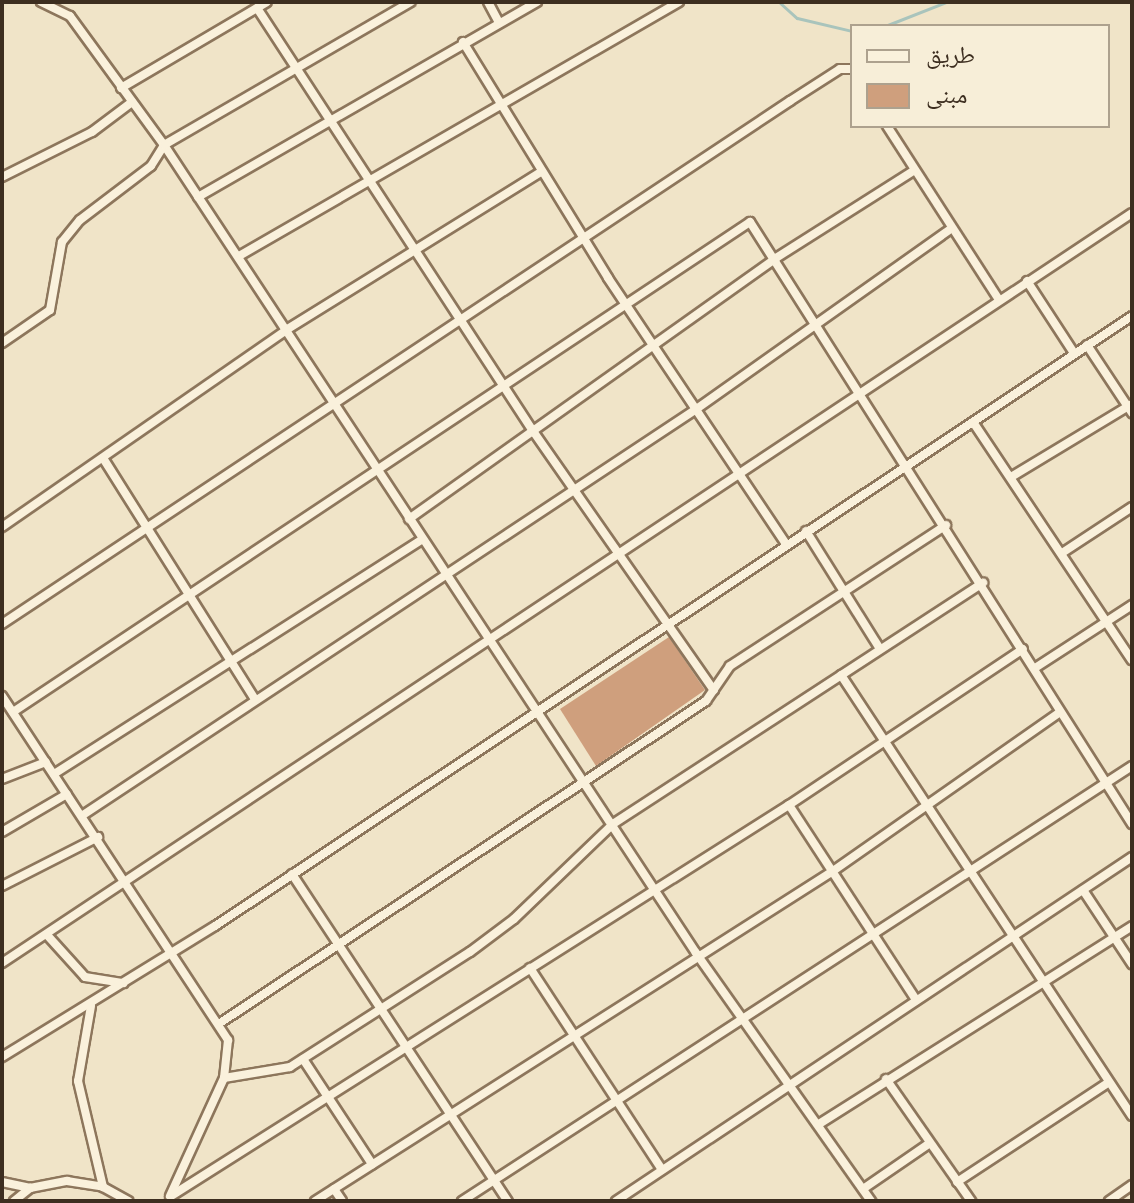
<!DOCTYPE html>
<meta charset="utf-8">
<style>
body{margin:0}
#map{position:relative;width:1134px;height:1203px;overflow:hidden;background:#f0e4c8;font-family:Literata,"Noto Naskh Arabic",serif}
div>[style]{position:absolute}
.stream>*{height:3px;margin:-1.5px;padding:0 1.5px;transform-origin:1.5px;border-radius:1.5px;background:#a9c4bc}
.building>*{inset:0;background:#cf9f7d}
.roads{filter:drop-shadow(2px 0 #8d765c) drop-shadow(-2px 0 #8d765c) drop-shadow(0 2px #8d765c) drop-shadow(0 -2px #8d765c)}
.minor>*{height:8px;margin:-4px;padding:0 4px;transform-origin:4px;border-radius:4px;background:#faf1dc}
span{translate:-50% -50%;white-space:nowrap;text-align:center;line-height:1.15;-webkit-text-stroke:6px #f7eed8;paint-order:stroke}
.frame{position:absolute;inset:0;border:4px solid #3d2e20;pointer-events:none}
.legend{position:absolute;left:850px;top:24px;width:260px;height:104px;box-sizing:border-box;background:#f7eed8;border:2px solid #ada18e;margin:0;padding:10px 14px;list-style:none;font-size:24px;color:#3d2e20}
.legend li{display:flex;align-items:center;gap:16px;height:40px}
.legend b{width:40px;border:2px solid #ada18e}
</style>
<div id="map">
<div class="stream">
<div style="left:779px;top:2px;width:24px;rotate:42deg"></div>
<div style="left:797px;top:18px;width:57px;rotate:13.3deg"></div>
<div style="left:885px;top:26px;width:66px;rotate:-21.5deg"></div>
</div>
<div class="building">
<div style="clip-path:polygon(669px 637px,705px 690px,596px 766px,560px 709px)"></div>
</div>
<div class="roads">
<div class="minor">
<div style="left:41px;top:2px;width:32px;rotate:26deg"></div>
<div style="left:70px;top:16px;width:160px;rotate:53.9deg"></div>
<div style="left:164px;top:145px;width:967px;rotate:56.64deg"></div>
<div style="left:696px;top:953px;width:304px;rotate:54.8deg"></div>
<div style="left:488px;top:2px;width:24px;rotate:62deg"></div>
<div style="left:257px;top:8px;width:505px;rotate:56.88deg"></div>
<div style="left:533px;top:431px;width:316px;rotate:55.1deg"></div>
<div style="left:463px;top:42px;width:277px;rotate:58.4deg"></div>
<div style="left:608px;top:278px;width:320px;rotate:56.2deg"></div>
<div style="left:121px;top:88px;width:169px;rotate:-30.5deg"></div>
<div style="left:887px;top:126px;width:207px;rotate:57.2deg"></div>
<div style="left:2px;top:177px;width:101px;rotate:-26.6deg"></div>
<div style="left:92px;top:132px;width:50px;rotate:-36.9deg"></div>
<div style="left:198px;top:197px;width:391px;rotate:-29.9deg"></div>
<div style="left:239px;top:256px;width:508px;rotate:-30deg"></div>
<div style="left:1027px;top:281px;width:86px;rotate:56.9deg"></div>
<div style="left:2px;top:343px;width:58px;rotate:-34.5deg"></div>
<div style="left:50px;top:310px;width:69px;rotate:-80deg"></div>
<div style="left:62px;top:242px;width:28px;rotate:-51deg"></div>
<div style="left:80px;top:220px;width:89px;rotate:-37.3deg"></div>
<div style="left:151px;top:166px;width:25px;rotate:-58deg"></div>
<div style="left:164px;top:145px;width:285px;rotate:-30.1deg"></div>
<div style="left:1087px;top:345px;width:82px;rotate:56.5deg"></div>
<div style="left:973px;top:422px;width:286px;rotate:56.3deg"></div>
<div style="left:103px;top:458px;width:285px;rotate:57.8deg"></div>
<div style="left:1011px;top:477px;width:141px;rotate:-31.1deg"></div>
<div style="left:409px;top:519px;width:450px;rotate:-35.4deg"></div>
<div style="left:776px;top:258px;width:162px;rotate:-32.4deg"></div>
<div style="left:2px;top:527px;width:346px;rotate:-34.7deg"></div>
<div style="left:286px;top:330px;width:301px;rotate:-31.8deg"></div>
<div style="left:806px;top:531px;width:139px;rotate:57.9deg"></div>
<div style="left:1062px;top:553px;width:84px;rotate:-33.3deg"></div>
<div style="left:2px;top:624px;width:946px;rotate:-33.57deg"></div>
<div style="left:790px;top:101px;width:59px;rotate:-32.6deg"></div>
<div style="left:840px;top:69px;width:12px"></div>
<div style="left:1035px;top:668px;width:116px;rotate:-33deg"></div>
<div style="left:841px;top:675px;width:528px;rotate:56.58deg"></div>
<div style="left:2px;top:696px;width:412px;rotate:56.7deg"></div>
<div style="left:228px;top:1040px;width:38px;rotate:96deg"></div>
<div style="left:224px;top:1078px;width:130px;rotate:114.6deg"></div>
<div style="left:13px;top:712px;width:885px;rotate:-33.62deg"></div>
<div style="left:750px;top:222px;width:713px;rotate:57.6deg"></div>
<div style="left:54px;top:774px;width:437px;rotate:-32.5deg"></div>
<div style="left:2px;top:779px;width:47px;rotate:-21.1deg"></div>
<div style="left:789px;top:805px;width:233px;rotate:56.9deg"></div>
<div style="left:83px;top:815px;width:734px;rotate:-33.5deg"></div>
<div style="left:695px;top:410px;width:311px;rotate:-35.3deg"></div>
<div style="left:2px;top:832px;width:75px;rotate:-30.3deg"></div>
<div style="left:292px;top:874px;width:392px;rotate:56.6deg"></div>
<div style="left:2px;top:886px;width:108px;rotate:-27deg"></div>
<div style="left:1083px;top:890px;width:89px;rotate:56.5deg"></div>
<div style="left:48px;top:936px;width:55px;rotate:47.9deg"></div>
<div style="left:85px;top:977px;width:39px;rotate:9deg"></div>
<div style="left:2px;top:963px;width:1356px;rotate:-33.57deg"></div>
<div style="left:530px;top:968px;width:241px;rotate:56.8deg"></div>
<div style="left:91px;top:1006px;width:76px;rotate:99.8deg"></div>
<div style="left:78px;top:1081px;width:109px;rotate:76.7deg"></div>
<div style="left:220px;top:1023px;width:583px;rotate:-33.53deg"></div>
<div style="left:706px;top:701px;width:42px;rotate:-55.6deg"></div>
<div style="left:730px;top:666px;width:258px;rotate:-33.1deg"></div>
<div style="left:2px;top:1057px;width:250px;rotate:-31.6deg"></div>
<div style="left:215px;top:926px;width:1101px;rotate:-33.63deg"></div>
<div style="left:303px;top:1059px;width:126px;rotate:56.7deg"></div>
<div style="left:224px;top:1078px;width:67px;rotate:-9.5deg"></div>
<div style="left:290px;top:1067px;width:214px;rotate:-32.6deg"></div>
<div style="left:470px;top:952px;width:55px;rotate:-36.9deg"></div>
<div style="left:514px;top:919px;width:137px;rotate:-43.8deg"></div>
<div style="left:613px;top:824px;width:442px;rotate:-33.1deg"></div>
<div style="left:886px;top:1079px;width:149px;rotate:55.1deg"></div>
<div style="left:819px;top:1124px;width:370px;rotate:-32.3deg"></div>
<div style="left:2px;top:1182px;width:29px;rotate:12deg"></div>
<div style="left:30px;top:1188px;width:38px;rotate:-11deg"></div>
<div style="left:67px;top:1181px;width:36px;rotate:9deg"></div>
<div style="left:103px;top:1187px;width:29px;rotate:29deg"></div>
<div style="left:957px;top:1182px;width:181px;rotate:-33.3deg"></div>
<div style="left:334px;top:1189px;width:14px;rotate:56deg"></div>
<div style="left:863px;top:1189px;width:81px;rotate:-34.5deg"></div>
<div style="left:171px;top:1196px;width:731px;rotate:-32.32deg"></div>
<div style="left:789px;top:805px;width:281px;rotate:-33.7deg"></div>
<div style="left:14px;top:1201px;width:21px;rotate:-39deg"></div>
<div style="left:315px;top:1201px;width:614px;rotate:-32.5deg"></div>
<div style="left:833px;top:871px;width:276px;rotate:-35deg"></div>
<div style="left:462px;top:1201px;width:799px;rotate:-32.99deg"></div>
<div style="left:616px;top:1201px;width:620px;rotate:-33.69deg"></div>
<div style="left:1109px;top:1201px;width:28px;rotate:-35deg"></div>
</div>
</div>
<div class="frame"></div>
<ul class="legend">
<li><b style="height:10px;background:#faf1dc"></b>طريق</li>
<li><b style="height:22px;background:#cf9f7d"></b>مبنى</li>
</ul>
</div>
